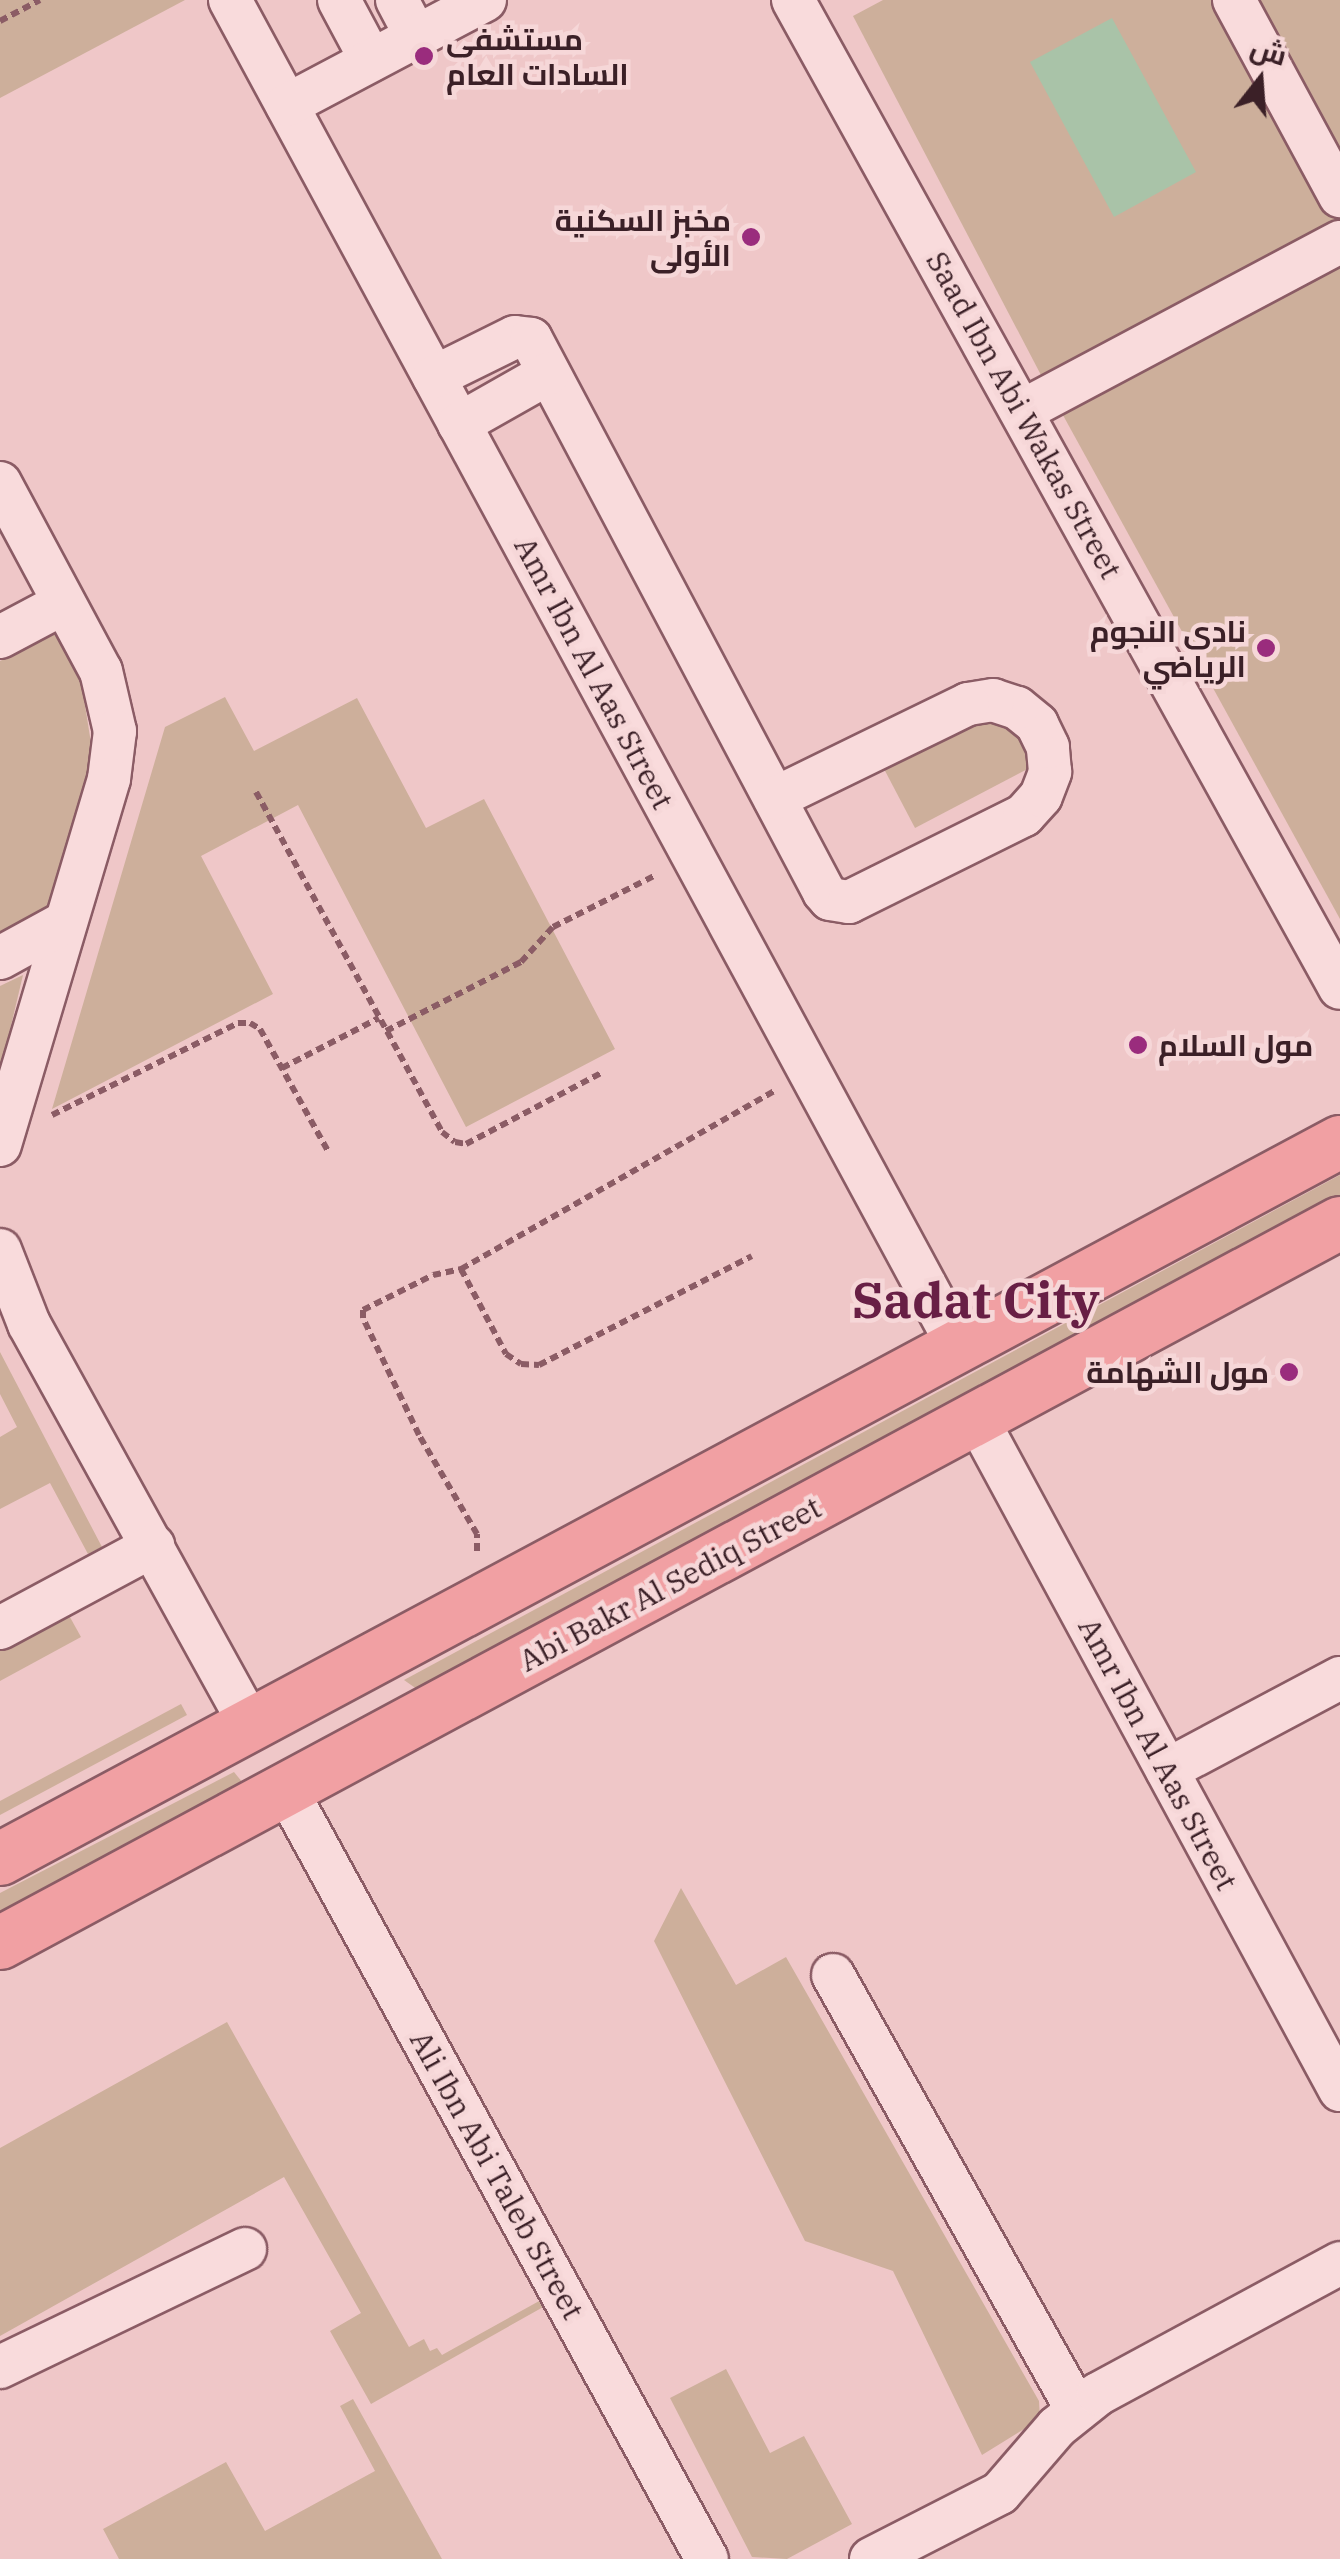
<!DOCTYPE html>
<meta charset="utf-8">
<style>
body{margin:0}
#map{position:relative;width:1340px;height:2559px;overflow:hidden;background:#efc7c8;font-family:"IBM Plex Serif",Cairo,serif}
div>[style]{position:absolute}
.green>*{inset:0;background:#cdaf9b}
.water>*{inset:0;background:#a9c3a8}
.path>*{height:6px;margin-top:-3px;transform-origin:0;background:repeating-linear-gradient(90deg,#8b5c65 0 8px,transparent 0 13px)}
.roads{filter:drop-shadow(2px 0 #8b5c65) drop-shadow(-2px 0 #8b5c65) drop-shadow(0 2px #8b5c65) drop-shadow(0 -2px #8b5c65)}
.minor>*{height:42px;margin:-21px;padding:0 21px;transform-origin:21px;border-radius:21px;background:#f9dbdc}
.major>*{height:52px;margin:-26px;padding:0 26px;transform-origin:26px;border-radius:26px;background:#f1a0a3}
.dots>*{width:28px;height:28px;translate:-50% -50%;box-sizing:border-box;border:5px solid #f6d7d8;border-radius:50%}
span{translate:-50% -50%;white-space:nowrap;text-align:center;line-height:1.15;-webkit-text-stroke:9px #f6d7d8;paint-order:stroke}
.poi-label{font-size:30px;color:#3b2027;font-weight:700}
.left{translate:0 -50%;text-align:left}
.right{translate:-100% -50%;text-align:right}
.street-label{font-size:30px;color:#3b2027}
.town-label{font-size:50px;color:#681f45;font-weight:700}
.north{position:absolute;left:1210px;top:30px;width:100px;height:100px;-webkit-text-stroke:8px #f6d7d8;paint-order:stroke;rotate:17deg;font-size:28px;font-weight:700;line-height:40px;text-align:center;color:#3b2027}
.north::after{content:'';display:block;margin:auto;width:35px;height:45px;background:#3b2027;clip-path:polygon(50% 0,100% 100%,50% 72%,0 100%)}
</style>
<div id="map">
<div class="green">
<div style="clip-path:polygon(0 0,185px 0,0 98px)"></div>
<div style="clip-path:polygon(883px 0,1340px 0,1340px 919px,1042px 377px,853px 16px)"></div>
<div style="clip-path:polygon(59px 632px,81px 680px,94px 762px,50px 915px,0 942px,0 661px)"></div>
<div style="clip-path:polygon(225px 697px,254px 751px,357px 698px,426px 828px,484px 799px,615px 1049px,466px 1127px,298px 805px,201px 856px,273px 994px,52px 1109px,165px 727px)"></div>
<div style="clip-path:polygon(1009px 700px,1041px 762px,915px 828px,883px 767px)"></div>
<div style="clip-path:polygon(23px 975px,0 1072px,0 986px)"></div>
<div style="clip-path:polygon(1340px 1175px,1340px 1199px,421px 1692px,404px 1680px)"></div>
<div style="clip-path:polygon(0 1352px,102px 1547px,88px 1554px,50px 1483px,0 1509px,0 1437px,17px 1427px,0 1394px)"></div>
<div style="clip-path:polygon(66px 1610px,81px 1637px,0 1681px,0 1646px)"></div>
<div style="clip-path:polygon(181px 1704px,187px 1715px,0 1815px,0 1801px)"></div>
<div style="clip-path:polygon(234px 1772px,243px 1783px,0 1916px,0 1893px)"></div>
<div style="clip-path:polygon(681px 1888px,736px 1985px,786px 1957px,1039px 2401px,1040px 2419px,982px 2455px,893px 2271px,805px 2241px,654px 1941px)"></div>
<div style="clip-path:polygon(227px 2022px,409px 2347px,424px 2339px,430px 2351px,437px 2348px,442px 2355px,541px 2300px,545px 2306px,371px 2404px,330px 2331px,361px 2313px,284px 2177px,0 2336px,0 2148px)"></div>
<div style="clip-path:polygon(726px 2369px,770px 2453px,804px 2436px,852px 2524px,787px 2559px,752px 2557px,670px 2398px)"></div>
<div style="clip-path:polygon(353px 2399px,442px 2559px,119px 2559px,103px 2529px,226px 2462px,265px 2531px,375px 2471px,340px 2406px)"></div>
</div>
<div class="water">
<div style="clip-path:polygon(1112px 18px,1196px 172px,1114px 217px,1030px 62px)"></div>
</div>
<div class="path">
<div style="left:0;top:21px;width:45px;rotate:-27.7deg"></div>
<div style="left:256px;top:792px;width:388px;rotate:61.3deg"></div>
<div style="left:442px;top:1132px;width:16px;rotate:38deg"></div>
<div style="left:455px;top:1142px;width:11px;rotate:10deg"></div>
<div style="left:466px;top:1144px;width:155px;rotate:-27.7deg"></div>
<div style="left:386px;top:1031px;width:152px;rotate:-27.1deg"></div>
<div style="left:521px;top:962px;width:47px;rotate:-47.6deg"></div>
<div style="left:553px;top:927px;width:115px;rotate:-26.8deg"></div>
<div style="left:282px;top:1068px;width:109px;rotate:-27.3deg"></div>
<div style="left:52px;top:1115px;width:208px;rotate:-26.3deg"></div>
<div style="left:238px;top:1023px;width:12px"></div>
<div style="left:250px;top:1023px;width:12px;rotate:31deg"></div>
<div style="left:260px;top:1029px;width:142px;rotate:60.9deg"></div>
<div style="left:461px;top:1269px;width:96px;rotate:62.1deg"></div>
<div style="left:506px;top:1354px;width:18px;rotate:34deg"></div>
<div style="left:521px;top:1364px;width:18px;rotate:3deg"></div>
<div style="left:539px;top:1365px;width:239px;rotate:-27.1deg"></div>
<div style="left:477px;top:1551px;width:17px;rotate:-90deg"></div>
<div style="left:477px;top:1534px;width:115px;rotate:-120.4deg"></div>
<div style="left:419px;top:1435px;width:130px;rotate:-115.6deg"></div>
<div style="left:363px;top:1318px;width:8px;rotate:-90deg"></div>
<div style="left:363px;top:1310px;width:78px;rotate:-26.6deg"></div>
<div style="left:433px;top:1275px;width:29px;rotate:-12deg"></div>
<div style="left:461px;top:1269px;width:360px;rotate:-29.6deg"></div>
</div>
<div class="roads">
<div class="minor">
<div style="left:230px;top:0;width:1530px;rotate:61.59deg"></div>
<div style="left:339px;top:0;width:68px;rotate:61.9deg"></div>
<div style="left:397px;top:0;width:41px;rotate:62.2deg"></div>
<div style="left:793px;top:0;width:1129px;rotate:61.03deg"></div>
<div style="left:1234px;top:0;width:223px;rotate:61.6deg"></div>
<div style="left:287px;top:105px;width:224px;rotate:-27.9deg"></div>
<div style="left:434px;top:377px;width:90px;rotate:-26.3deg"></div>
<div style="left:515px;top:337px;width:16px;rotate:7deg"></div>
<div style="left:531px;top:339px;width:626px;rotate:62.08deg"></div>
<div style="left:824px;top:892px;width:9px;rotate:49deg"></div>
<div style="left:830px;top:899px;width:19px;rotate:9deg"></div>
<div style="left:849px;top:902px;width:195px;rotate:-26.4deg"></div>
<div style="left:1024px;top:815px;width:25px;rotate:-48deg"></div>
<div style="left:1041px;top:796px;width:26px;rotate:-69deg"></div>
<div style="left:1050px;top:772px;width:25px;rotate:-95deg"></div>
<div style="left:1048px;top:747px;width:25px;rotate:-116deg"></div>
<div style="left:1037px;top:724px;width:26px;rotate:-141deg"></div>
<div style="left:1017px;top:708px;width:25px;rotate:-162deg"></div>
<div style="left:993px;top:700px;width:25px;rotate:171deg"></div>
<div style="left:968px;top:704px;width:215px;rotate:154deg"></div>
<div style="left:1022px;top:411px;width:360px;rotate:-28deg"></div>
<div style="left:459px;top:424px;width:103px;rotate:-29.5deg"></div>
<div style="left:0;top:483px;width:213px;rotate:61.8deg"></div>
<div style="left:101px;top:671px;width:62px;rotate:76.9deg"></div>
<div style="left:115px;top:731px;width:48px;rotate:97.1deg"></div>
<div style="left:109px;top:779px;width:382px;rotate:106.6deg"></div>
<div style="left:0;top:637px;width:72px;rotate:-28deg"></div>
<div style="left:0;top:958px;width:73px;rotate:-28.7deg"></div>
<div style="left:0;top:1250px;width:79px;rotate:68.6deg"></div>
<div style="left:29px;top:1324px;width:457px;rotate:61.1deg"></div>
<div style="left:977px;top:1419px;width:763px;rotate:61.59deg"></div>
<div style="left:0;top:1628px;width:174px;rotate:-28.2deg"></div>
<div style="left:1167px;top:1770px;width:196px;rotate:-28deg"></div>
<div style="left:287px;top:1791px;width:875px;rotate:61.33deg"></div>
<div style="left:833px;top:1975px;width:499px;rotate:60.7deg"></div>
<div style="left:0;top:2367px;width:272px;rotate:-25.7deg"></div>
<div style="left:871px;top:2559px;width:145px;rotate:-27.1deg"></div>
<div style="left:1000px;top:2493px;width:87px;rotate:-49.2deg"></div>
<div style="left:1057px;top:2427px;width:53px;rotate:-38.8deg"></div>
<div style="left:1098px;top:2394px;width:275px;rotate:-28.4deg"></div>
</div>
<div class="major">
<div style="left:0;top:1859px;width:1520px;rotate:-28.15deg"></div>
<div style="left:0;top:1943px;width:1521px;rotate:-28.25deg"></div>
</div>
</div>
<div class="dots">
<div style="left:424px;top:56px;background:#9a2c7d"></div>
<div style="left:751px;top:237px;background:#9a2c7d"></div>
<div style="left:1266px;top:648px;background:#9a2c7d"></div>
<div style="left:1138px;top:1045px;background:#9a2c7d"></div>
<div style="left:1289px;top:1372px;background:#9a2c7d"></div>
</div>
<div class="poi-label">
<span class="left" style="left:446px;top:56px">مستشفى<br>السادات العام</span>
<span class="right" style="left:731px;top:237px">مخبز السكنية<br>الأولى</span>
<span class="right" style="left:1246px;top:648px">نادي النجوم<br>الرياضي</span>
<span class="left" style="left:1158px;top:1045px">مول السلام</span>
<span class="right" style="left:1269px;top:1372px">مول الشهامة</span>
</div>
<div class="street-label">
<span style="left:1024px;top:415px;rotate:61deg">Saad Ibn Abi Wakas Street</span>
<span style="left:594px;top:673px;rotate:62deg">Amr Ibn Al Aas Street</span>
<span style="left:670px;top:1584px;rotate:-28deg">Abi Bakr Al Sediq Street</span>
<span style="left:1158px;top:1754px;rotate:62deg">Amr Ibn Al Aas Street</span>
<span style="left:497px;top:2175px;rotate:61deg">Ali Ibn Abi Taleb Street</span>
</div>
<div class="town-label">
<span style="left:976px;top:1300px">Sadat City</span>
</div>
<div class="north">ش</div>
</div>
